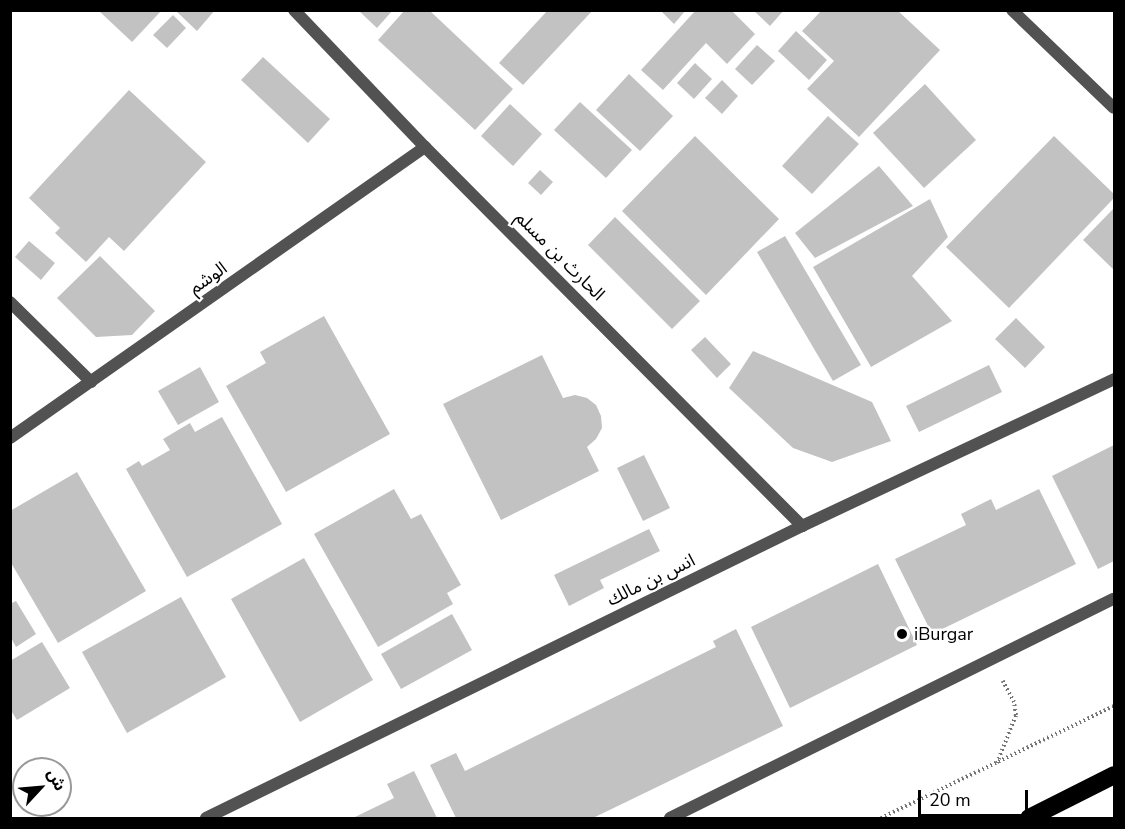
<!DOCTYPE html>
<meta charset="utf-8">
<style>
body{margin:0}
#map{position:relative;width:1125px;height:829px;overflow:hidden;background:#fff;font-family:"Nunito Sans","Noto Sans Arabic",sans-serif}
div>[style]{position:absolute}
.building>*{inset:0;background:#c2c2c2}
.path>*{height:4px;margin-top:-2px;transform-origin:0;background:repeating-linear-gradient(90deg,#747474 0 1.5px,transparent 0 4.5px)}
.street>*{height:12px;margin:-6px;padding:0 6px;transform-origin:6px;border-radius:6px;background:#525252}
.highway>*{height:18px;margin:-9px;padding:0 9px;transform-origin:9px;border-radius:9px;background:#000}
.dots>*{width:16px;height:16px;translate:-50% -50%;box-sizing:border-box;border:3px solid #fff;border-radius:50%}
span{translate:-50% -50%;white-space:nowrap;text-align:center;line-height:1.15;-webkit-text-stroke:4.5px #fff;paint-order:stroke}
.street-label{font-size:18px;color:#000}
.poi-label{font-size:18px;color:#000}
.left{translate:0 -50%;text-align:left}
.frame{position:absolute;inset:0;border:12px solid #000;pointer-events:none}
.north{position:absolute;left:12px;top:757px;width:60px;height:60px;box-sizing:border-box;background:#fff;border:2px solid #999;border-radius:50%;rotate:64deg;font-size:16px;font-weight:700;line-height:24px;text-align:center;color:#000}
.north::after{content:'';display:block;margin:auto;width:21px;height:27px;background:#000;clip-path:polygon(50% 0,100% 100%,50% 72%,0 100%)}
.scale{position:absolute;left:918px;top:790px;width:110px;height:27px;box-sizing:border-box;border:3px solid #000;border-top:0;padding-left:8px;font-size:18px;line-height:21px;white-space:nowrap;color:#000;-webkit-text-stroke:4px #fff;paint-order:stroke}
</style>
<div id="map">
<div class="building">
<div style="clip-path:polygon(98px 10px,162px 10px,132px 42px)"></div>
<div style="clip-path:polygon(175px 10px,215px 10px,197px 31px)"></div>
<div style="clip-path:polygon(358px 10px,393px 10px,377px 28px)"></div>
<div style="clip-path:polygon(405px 10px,429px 10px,513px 89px,475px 130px,378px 40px)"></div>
<div style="clip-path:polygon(548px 10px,593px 10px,523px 85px,499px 63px)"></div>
<div style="clip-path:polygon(660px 10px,686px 10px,674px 24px)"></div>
<div style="clip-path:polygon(696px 10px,731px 10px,755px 34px,727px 64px,706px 43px,663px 90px,641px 70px)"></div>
<div style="clip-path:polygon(753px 10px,784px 10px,770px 26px)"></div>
<div style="clip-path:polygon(822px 10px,897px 10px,940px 50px,859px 137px,807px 89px,834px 61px,802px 31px)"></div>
<div style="clip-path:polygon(173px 15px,186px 28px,167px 48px,153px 35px)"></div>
<div style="clip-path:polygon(796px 31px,827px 60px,809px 80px,778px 51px)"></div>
<div style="clip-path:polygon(757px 45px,775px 61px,752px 85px,735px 69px)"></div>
<div style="clip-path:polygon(263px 57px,330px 119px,308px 143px,241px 80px)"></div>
<div style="clip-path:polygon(695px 63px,712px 79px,694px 99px,677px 83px)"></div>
<div style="clip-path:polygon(629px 74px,673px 116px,640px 151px,596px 110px)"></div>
<div style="clip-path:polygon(722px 80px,738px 96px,722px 114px,705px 98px)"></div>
<div style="clip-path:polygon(925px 84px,976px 140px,924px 188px,873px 133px)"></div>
<div style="clip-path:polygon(129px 90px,206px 162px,124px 251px,109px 237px,86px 262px,55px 233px,60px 228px,29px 198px)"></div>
<div style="clip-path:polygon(580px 102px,632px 150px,606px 178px,554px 130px)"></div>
<div style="clip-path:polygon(510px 104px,542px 134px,513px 166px,481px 136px)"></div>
<div style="clip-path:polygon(828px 116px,859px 144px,812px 194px,782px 166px)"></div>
<div style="clip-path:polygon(695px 136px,779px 219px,706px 295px,622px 211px)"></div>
<div style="clip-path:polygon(1054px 136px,1114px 194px,1114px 198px,1009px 308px,946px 247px)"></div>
<div style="clip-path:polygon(879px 166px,913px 206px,815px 258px,795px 233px)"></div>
<div style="clip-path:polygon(540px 170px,553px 182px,541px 195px,528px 183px)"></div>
<div style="clip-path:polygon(930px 199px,948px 237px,912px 276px,952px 321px,871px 367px,813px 267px)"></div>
<div style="clip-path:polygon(1114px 208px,1114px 270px,1083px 240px)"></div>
<div style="clip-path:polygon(615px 217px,700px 301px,672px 329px,588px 245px)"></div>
<div style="clip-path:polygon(785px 236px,861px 365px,833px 381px,757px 252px)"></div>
<div style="clip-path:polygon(29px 241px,55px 263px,41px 280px,15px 257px)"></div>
<div style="clip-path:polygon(100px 256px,155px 311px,132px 335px,96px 337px,57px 298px)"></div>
<div style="clip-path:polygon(324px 316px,390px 434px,286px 492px,226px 386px,266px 363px,260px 352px)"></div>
<div style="clip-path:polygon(1016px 318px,1045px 347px,1025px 368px,995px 339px)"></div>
<div style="clip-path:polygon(705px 337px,731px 364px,717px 378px,691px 350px)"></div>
<div style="clip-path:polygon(753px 351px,872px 402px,891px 441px,832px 462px,793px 448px,729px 388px)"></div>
<div style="clip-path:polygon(542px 355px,563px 398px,575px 395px,587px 398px,596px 405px,601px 416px,602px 428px,596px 439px,587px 447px,599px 471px,501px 520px,443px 404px)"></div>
<div style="clip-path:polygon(989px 365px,1002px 392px,919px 432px,906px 406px)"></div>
<div style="clip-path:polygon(200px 367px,219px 402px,178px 425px,158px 391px)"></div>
<div style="clip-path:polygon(222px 417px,282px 524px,187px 577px,126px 469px,139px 461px,142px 466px,170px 450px,163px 439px,190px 423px,195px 432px)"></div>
<div style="clip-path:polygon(1114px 445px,1114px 561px,1098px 569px,1052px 476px)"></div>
<div style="clip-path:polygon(644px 455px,670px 508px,643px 521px,617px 468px)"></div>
<div style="clip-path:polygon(77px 472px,146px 591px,58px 643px,10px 561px,10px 511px)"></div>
<div style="clip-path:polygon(394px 489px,411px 519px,421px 514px,461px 585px,447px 593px,453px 604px,378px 647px,314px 534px)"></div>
<div style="clip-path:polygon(1039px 489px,1076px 564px,932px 634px,895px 559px,966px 525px,961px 514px,991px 499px,996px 510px)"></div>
<div style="clip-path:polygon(649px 529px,660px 551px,600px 580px,604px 588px,569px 606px,554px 575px)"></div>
<div style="clip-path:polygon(304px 558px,373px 680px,300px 722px,231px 599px)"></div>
<div style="clip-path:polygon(878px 564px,917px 645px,790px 708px,751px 627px)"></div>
<div style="clip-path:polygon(181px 597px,226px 677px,127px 733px,82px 652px)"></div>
<div style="clip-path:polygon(16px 601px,36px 634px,16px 647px,10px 636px,10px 604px)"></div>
<div style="clip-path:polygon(452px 614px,472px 650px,401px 689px,381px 654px)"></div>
<div style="clip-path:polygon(736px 629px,783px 726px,593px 818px,456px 818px,430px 765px,456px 753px,465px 771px,716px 647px,713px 641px)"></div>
<div style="clip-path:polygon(42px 642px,70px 688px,17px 720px,10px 709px,10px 661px)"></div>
<div style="clip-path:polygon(414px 771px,437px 818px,353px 818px,394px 798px,387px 784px)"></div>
</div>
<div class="path">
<div style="left:997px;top:763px;width:52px;rotate:-68.4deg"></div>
<div style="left:1016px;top:715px;width:13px;rotate:-99deg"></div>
<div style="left:1014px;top:702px;width:24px;rotate:-118deg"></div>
<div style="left:881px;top:818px;width:259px;rotate:-25.7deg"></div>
</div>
<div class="street">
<div style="left:294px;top:10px;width:190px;rotate:46.3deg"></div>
<div style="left:425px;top:147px;width:535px;rotate:45.15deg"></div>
<div style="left:1012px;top:10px;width:141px;rotate:43.9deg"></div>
<div style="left:10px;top:302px;width:114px;rotate:44.6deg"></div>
<div style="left:10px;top:438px;width:507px;rotate:-35.04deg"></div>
<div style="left:206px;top:818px;width:664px;rotate:-26.1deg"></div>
<div style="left:802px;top:526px;width:345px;rotate:-25.2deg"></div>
<div style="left:670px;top:818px;width:495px;rotate:-26.3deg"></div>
</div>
<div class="highway">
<div style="left:1029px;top:818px;width:95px;rotate:-26.8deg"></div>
</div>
<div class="dots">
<div style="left:902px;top:634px;background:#000"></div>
</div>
<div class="street-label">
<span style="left:560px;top:256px;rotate:45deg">الحارث بن مسلم</span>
<span style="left:208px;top:278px;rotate:-35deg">الوشم</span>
<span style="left:651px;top:580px;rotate:-26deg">انس بن مالك</span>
</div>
<div class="poi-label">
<span class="left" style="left:914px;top:634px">iBurgar</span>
</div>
<div class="frame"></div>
<div class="north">ش</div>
<div class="scale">20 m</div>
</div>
